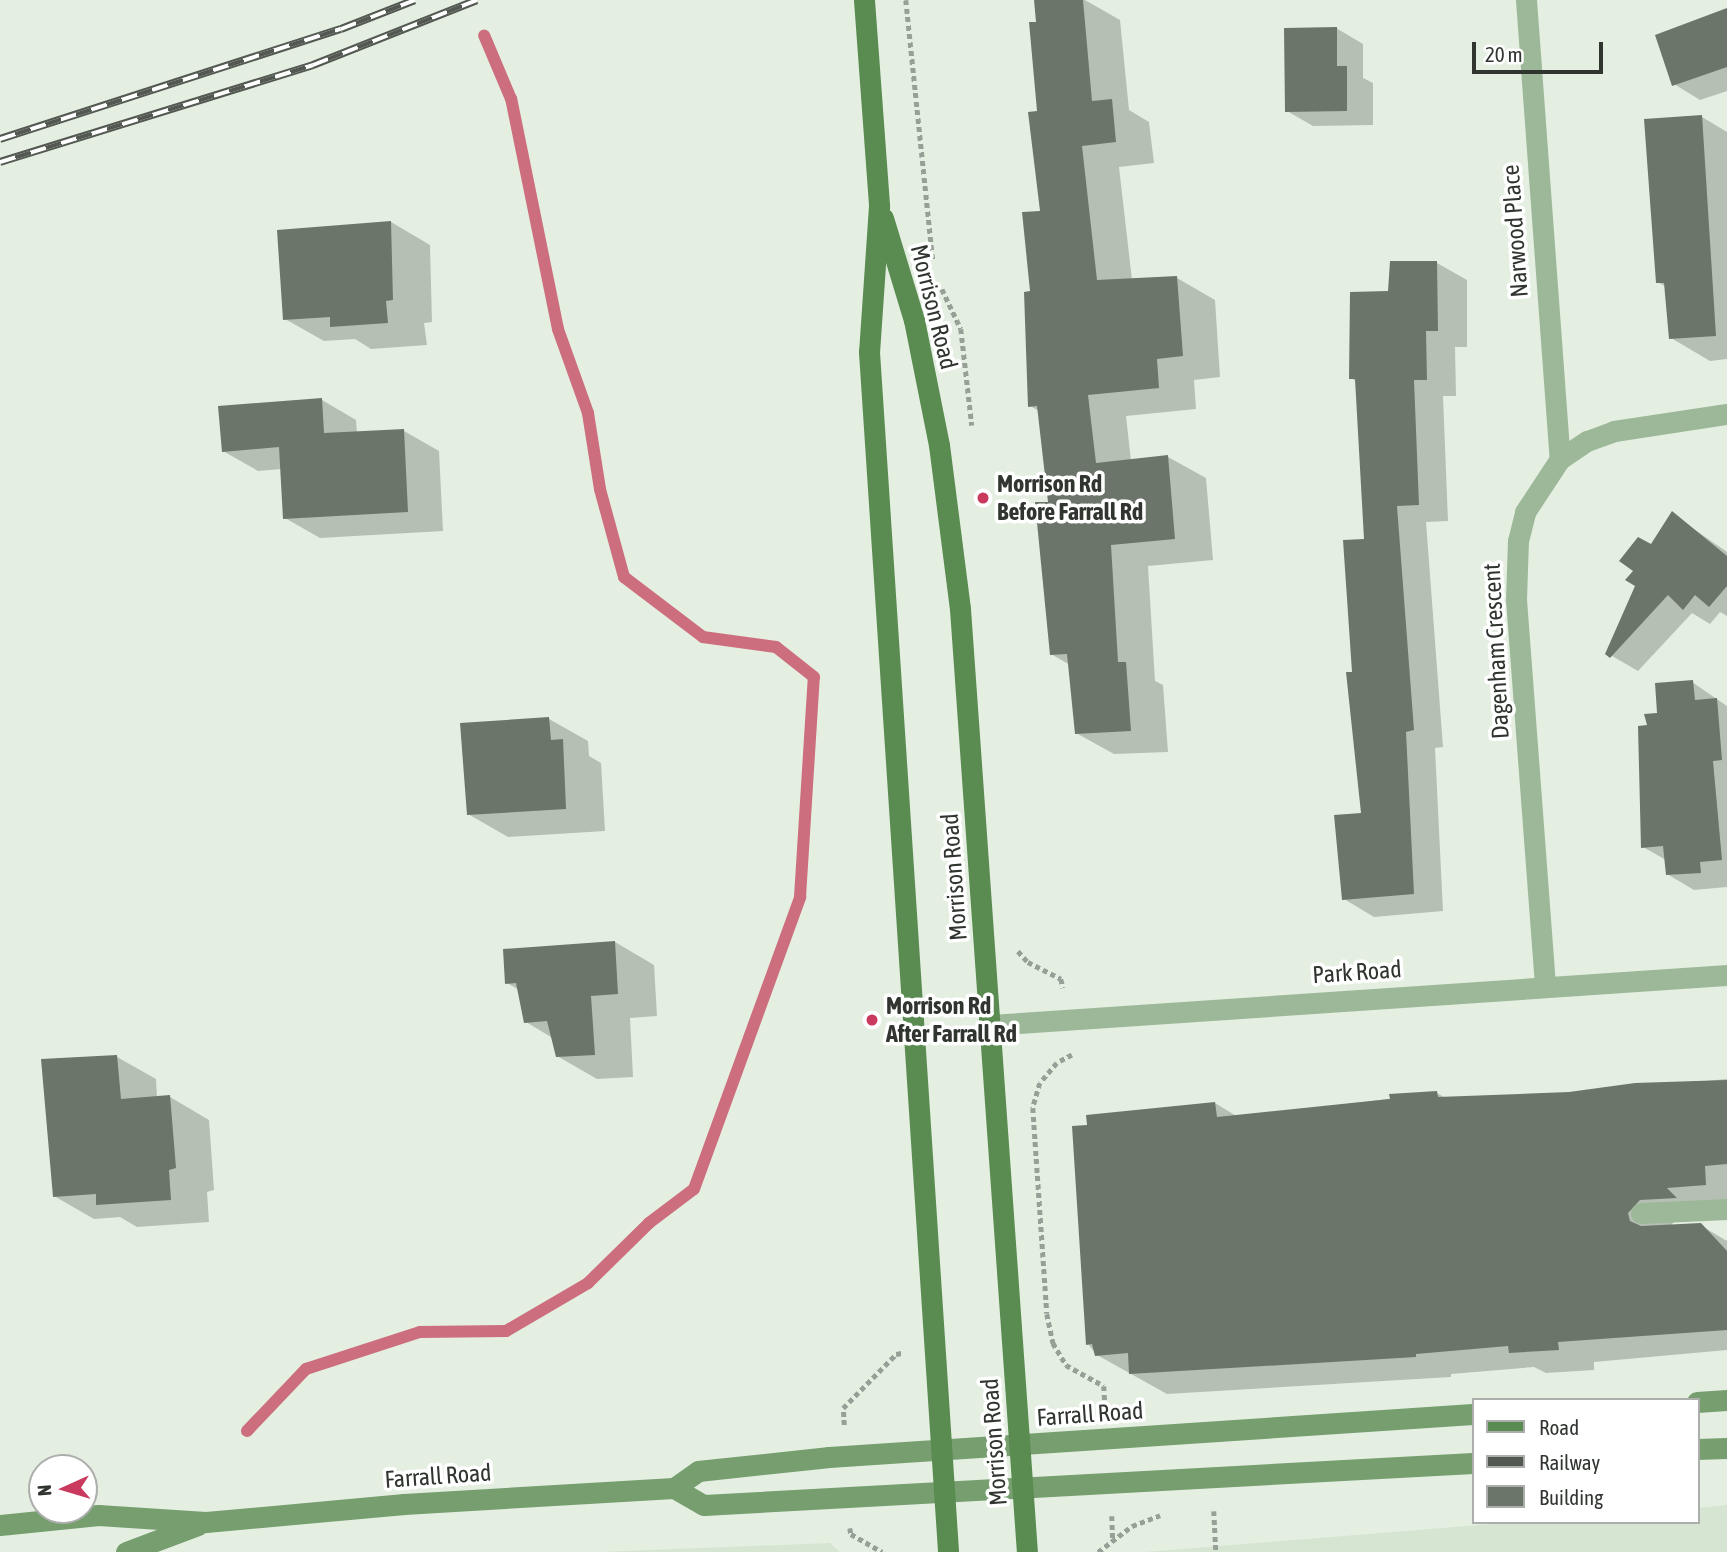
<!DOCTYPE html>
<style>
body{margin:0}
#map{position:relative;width:1727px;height:1552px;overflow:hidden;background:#e4efe2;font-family:"Asap Condensed",sans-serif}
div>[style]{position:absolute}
.built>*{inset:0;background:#d5e5d2}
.shadow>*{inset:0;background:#0003}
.stream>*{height:12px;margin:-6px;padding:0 6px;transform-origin:6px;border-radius:6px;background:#cc6e7e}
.building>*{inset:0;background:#6c756a}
.path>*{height:4.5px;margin-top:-2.25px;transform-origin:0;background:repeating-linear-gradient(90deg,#97a096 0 5px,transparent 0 8.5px)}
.minor>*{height:21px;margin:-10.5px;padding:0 10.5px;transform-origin:10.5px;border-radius:10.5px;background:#9db898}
.secondary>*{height:21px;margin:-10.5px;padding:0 10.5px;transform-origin:10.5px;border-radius:10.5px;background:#769e6f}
.primary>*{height:21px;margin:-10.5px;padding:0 10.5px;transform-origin:10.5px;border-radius:10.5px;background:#5a8b50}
.rail>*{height:8px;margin-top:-4px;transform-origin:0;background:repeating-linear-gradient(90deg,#fff 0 16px,#535952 0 32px);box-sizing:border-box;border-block:2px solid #535952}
.dots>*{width:19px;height:19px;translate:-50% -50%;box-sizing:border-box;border:4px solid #fff;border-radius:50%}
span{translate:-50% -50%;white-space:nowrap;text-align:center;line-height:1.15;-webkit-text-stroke:7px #fff;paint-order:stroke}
.street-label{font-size:24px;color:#303530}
.poi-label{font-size:24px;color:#303530;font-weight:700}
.left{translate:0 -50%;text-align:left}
.legend{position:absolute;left:1472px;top:1398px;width:228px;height:126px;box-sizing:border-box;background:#fff;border:2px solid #acaeac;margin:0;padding:9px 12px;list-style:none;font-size:21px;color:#303530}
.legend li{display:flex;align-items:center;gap:14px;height:35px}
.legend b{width:35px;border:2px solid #acaeac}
.north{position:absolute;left:28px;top:1454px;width:70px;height:70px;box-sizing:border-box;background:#fff;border:2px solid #acaeac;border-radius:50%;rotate:266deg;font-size:19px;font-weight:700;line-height:28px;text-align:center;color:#303530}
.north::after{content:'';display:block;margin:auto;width:24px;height:32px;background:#ca3a5e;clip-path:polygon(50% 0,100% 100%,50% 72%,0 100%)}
.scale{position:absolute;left:1472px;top:42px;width:131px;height:32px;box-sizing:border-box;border:4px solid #303530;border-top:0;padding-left:9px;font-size:21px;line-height:24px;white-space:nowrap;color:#303530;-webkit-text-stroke:5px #fff;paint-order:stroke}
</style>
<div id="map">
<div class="built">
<div style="clip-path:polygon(1727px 1505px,1727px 1552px,1145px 1552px,1516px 1522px,1697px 1522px,1697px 1508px)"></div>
<div style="clip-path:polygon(830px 1543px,840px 1552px,600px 1552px)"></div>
</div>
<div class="shadow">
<div style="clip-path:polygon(1065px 0,1085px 0,1120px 20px,1129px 110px,1149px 122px,1154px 163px,1119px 167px,1132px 280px,1177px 278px,1215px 300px,1220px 377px,1194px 380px,1196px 409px,1126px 416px,1131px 461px,1168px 457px,1206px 478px,1213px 560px,1148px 566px,1155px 681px,1163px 685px,1168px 752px,1114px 754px,1076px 733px,1070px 665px,1051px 654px,1050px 503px,1039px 411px,1030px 406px,1032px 293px,1042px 213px,1038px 23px)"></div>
<div style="clip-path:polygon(1727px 10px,1727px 91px,1700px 100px,1674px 84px)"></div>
<div style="clip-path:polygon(1336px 28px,1363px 44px,1363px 78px,1373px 83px,1373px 125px,1313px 126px,1287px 111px)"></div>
<div style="clip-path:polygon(1702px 117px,1727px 132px,1727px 359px,1710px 361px,1671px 338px,1666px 287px,1658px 282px)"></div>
<div style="clip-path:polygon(391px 222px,430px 245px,432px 322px,424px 323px,427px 345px,371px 349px,355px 339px,324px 341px,285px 319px)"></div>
<div style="clip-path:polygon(1437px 263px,1467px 280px,1467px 347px,1455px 347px,1456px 396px,1443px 396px,1448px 521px,1426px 522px,1443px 747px,1435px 748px,1443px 911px,1374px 917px,1344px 899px,1363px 815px,1354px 674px,1366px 541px,1357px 382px,1351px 378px,1389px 293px)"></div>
<div style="clip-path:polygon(322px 400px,356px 420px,357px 433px,404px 431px,439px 451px,443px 531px,320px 538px,285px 518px,282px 469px,258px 471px,223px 451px)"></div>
<div style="clip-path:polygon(1672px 514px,1727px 552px,1727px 616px,1720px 612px,1710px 624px,1692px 613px,1638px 671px,1607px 653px,1638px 586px,1635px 571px)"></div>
<div style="clip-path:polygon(1692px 682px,1727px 706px,1727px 887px,1694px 890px,1667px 874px,1666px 860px,1643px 847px,1649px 727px)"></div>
<div style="clip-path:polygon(549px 719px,588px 741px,589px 756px,601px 763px,605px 831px,508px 837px,468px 814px)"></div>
<div style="clip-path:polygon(615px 942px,654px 965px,657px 1016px,630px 1018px,633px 1077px,597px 1079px,557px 1056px,556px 1040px,526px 1022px,519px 990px,507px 983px)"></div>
<div style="clip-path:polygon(117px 1057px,156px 1079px,157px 1098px,170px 1097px,209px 1120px,214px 1190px,207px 1192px,209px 1222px,137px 1227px,120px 1217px,94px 1219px,54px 1196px)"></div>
<div style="clip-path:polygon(1727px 1079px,1727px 1206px,1676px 1220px,1670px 1226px,1700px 1225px,1727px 1241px,1727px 1350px,1594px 1362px,1594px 1370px,1546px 1373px,1534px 1367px,1451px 1374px,1451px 1377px,1167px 1394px,1097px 1355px,1088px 1344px,1215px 1103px,1238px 1117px,1437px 1093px,1447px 1099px,1569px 1094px)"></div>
</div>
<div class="stream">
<div style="left:247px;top:1431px;width:86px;rotate:-46.4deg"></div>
<div style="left:306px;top:1369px;width:120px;rotate:-18deg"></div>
<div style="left:420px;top:1332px;width:86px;rotate:-0.7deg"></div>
<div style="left:506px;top:1331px;width:95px;rotate:-30.3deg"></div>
<div style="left:588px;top:1283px;width:86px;rotate:-44.5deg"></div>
<div style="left:649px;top:1223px;width:56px;rotate:-37.1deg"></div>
<div style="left:694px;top:1189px;width:311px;rotate:-70deg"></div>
<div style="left:800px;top:897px;width:220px;rotate:-86.4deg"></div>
<div style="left:814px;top:677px;width:48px;rotate:-141.7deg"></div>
<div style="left:776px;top:647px;width:74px;rotate:-172.2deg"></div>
<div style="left:703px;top:637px;width:99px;rotate:-142.8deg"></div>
<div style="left:624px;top:577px;width:91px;rotate:-105.3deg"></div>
<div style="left:600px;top:489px;width:77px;rotate:-99deg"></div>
<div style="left:588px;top:413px;width:89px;rotate:-109.7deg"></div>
<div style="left:558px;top:329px;width:235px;rotate:-101.5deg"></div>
<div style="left:511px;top:99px;width:69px;rotate:-112.9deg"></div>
</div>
<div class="building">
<div style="clip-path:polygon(1034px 0,1083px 0,1092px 101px,1112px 99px,1116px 142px,1082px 146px,1097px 280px,1177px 276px,1183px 356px,1157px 359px,1159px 388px,1088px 395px,1096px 463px,1168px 455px,1175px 539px,1111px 545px,1118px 662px,1126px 662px,1131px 731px,1075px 734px,1067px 654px,1050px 655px,1035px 502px,1048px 502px,1037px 406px,1028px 407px,1024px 292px,1030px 291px,1022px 212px,1040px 211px,1028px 112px,1037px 111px,1029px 22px,1036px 22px)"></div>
<div style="clip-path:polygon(1727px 8px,1727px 67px,1672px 86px,1655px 35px)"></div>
<div style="clip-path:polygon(1337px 27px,1337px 66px,1347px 66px,1347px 111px,1285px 112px,1284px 28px)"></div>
<div style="clip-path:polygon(1702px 115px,1716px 336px,1669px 339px,1664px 283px,1656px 283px,1644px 119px)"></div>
<div style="clip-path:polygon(391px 221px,393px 300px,386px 301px,388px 323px,330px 327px,330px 317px,283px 320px,277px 230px)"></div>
<div style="clip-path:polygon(1390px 261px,1437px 261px,1438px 331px,1426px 331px,1427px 380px,1414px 380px,1419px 505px,1397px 506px,1414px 730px,1406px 732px,1414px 894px,1342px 900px,1334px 815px,1361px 813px,1346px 672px,1352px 672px,1343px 540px,1364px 539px,1355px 379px,1349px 379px,1350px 292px,1388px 291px)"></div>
<div style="clip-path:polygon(322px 398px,324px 433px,404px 429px,408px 512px,283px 519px,279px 447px,222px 452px,218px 406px)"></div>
<div style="clip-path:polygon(1672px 511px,1727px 556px,1727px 586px,1709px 607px,1695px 595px,1683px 610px,1668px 595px,1610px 658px,1605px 654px,1635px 586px,1625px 580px,1633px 571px,1619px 561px,1638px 537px,1651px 544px)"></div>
<div style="clip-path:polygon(1693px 680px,1695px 700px,1717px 698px,1722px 760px,1713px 761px,1722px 860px,1700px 862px,1701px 873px,1666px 875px,1663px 846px,1641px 848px,1638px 726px,1647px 725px,1644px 714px,1657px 713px,1655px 683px)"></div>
<div style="clip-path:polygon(549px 717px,551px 740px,563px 739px,566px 809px,467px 815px,460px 723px)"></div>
<div style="clip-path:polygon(615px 941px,618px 994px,591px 996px,595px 1055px,556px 1057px,547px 1021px,524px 1023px,516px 983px,505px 984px,503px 949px)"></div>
<div style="clip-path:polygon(117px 1055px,121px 1099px,170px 1095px,176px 1168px,169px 1170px,171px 1200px,96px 1205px,96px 1194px,53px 1197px,41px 1059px)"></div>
<div style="clip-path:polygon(1727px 1080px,1727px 1164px,1705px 1166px,1706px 1185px,1667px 1188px,1677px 1198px,1640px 1200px,1628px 1213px,1630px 1221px,1641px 1226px,1701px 1223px,1727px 1251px,1727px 1330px,1558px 1342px,1559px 1350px,1509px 1353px,1508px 1346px,1416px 1354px,1416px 1357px,1129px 1374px,1128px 1353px,1095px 1356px,1092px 1344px,1086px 1345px,1072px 1126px,1087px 1125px,1086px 1115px,1215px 1102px,1217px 1117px,1390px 1099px,1389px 1094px,1437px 1091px,1438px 1097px,1569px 1092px,1635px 1083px)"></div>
</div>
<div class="path">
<div style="left:906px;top:0;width:261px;rotate:84.1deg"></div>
<div style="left:942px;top:289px;width:44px;rotate:64.6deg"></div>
<div style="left:961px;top:329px;width:97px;rotate:83.5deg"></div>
<div style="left:1018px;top:951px;width:15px;rotate:48deg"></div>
<div style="left:1028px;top:962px;width:37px;rotate:27deg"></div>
<div style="left:1061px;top:979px;width:9px;rotate:77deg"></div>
<div style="left:1072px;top:1055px;width:17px;rotate:152deg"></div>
<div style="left:1057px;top:1063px;width:26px;rotate:130deg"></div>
<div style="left:1040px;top:1083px;width:26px;rotate:106deg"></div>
<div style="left:1033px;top:1108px;width:206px;rotate:86.1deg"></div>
<div style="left:1047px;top:1314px;width:30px;rotate:78deg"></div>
<div style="left:1053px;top:1343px;width:26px;rotate:59deg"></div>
<div style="left:1066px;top:1365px;width:43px;rotate:28.9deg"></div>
<div style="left:1104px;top:1386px;width:20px;rotate:87deg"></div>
<div style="left:844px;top:1425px;width:17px;rotate:-93deg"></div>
<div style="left:843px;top:1408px;width:76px;rotate:-45.5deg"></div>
<div style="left:896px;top:1354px;width:6px;rotate:-9deg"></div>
<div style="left:1214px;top:1511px;width:41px;rotate:87.2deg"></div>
<div style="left:1112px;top:1516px;width:23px;rotate:88deg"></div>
<div style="left:850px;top:1528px;width:6px;rotate:81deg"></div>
<div style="left:851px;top:1534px;width:36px;rotate:30deg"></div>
<div style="left:1098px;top:1552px;width:43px;rotate:-37.4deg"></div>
<div style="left:1132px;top:1526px;width:30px;rotate:-21deg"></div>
</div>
<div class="minor">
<div style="left:1526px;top:0;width:460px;rotate:85.8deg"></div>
<div style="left:1545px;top:985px;width:386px;rotate:-94.3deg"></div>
<div style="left:1516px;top:600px;width:59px;rotate:-88.1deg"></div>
<div style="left:1518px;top:541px;width:30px;rotate:-76deg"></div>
<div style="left:1525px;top:512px;width:64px;rotate:-56.6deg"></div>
<div style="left:1560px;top:459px;width:32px;rotate:-34deg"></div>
<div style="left:1587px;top:441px;width:29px;rotate:-20deg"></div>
<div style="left:1614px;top:431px;width:114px;rotate:-8.6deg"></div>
<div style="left:991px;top:1025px;width:738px;rotate:-3.89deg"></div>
<div style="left:1641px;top:1213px;width:86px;rotate:-2.7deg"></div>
</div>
<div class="secondary">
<div style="left:1697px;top:1402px;width:30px;rotate:-4deg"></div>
<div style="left:1697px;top:1449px;width:30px;rotate:-2deg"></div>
<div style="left:674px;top:1488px;width:34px;rotate:30deg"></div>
<div style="left:704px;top:1505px;width:770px;rotate:-3.13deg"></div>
<div style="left:0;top:1525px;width:99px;rotate:-5.8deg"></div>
<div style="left:98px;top:1515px;width:108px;rotate:3.7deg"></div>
<div style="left:206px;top:1522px;width:199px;rotate:-5.2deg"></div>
<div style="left:404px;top:1504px;width:270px;rotate:-3.4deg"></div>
<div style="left:674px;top:1488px;width:29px;rotate:-35deg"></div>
<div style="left:698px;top:1471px;width:132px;rotate:-6.1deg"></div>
<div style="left:829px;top:1457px;width:645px;rotate:-3.82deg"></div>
<div style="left:126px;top:1552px;width:77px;rotate:-20.6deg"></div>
</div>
<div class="primary">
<div style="left:864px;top:0;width:207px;rotate:85.8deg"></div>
<div style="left:879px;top:206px;width:146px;rotate:93.9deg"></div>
<div style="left:869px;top:352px;width:1203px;rotate:86.23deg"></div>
<div style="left:883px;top:218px;width:107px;rotate:73.1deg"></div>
<div style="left:914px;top:320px;width:127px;rotate:78.7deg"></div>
<div style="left:939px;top:445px;width:165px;rotate:82.7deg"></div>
<div style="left:960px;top:609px;width:945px;rotate:85.94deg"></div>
</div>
<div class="rail">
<div style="left:0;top:139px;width:358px;rotate:-17.9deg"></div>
<div style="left:341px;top:29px;width:79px;rotate:-21.4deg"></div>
<div style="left:0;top:162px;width:328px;rotate:-17.2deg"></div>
<div style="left:313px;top:65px;width:176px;rotate:-21.6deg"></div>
</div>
<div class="dots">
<div style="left:983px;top:498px;background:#ca3a5e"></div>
<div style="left:872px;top:1020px;background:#ca3a5e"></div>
</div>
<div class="street-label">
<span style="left:1515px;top:231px;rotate:-94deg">Narwood Place</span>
<span style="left:934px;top:307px;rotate:76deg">Morrison Road</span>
<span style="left:1496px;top:651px;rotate:-93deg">Dagenham Crescent</span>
<span style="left:954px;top:877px;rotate:-94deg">Morrison Road</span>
<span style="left:1357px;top:972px;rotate:-4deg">Park Road</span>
<span style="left:1090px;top:1414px;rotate:-4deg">Farrall Road</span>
<span style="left:994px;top:1442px;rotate:-94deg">Morrison Road</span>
<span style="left:438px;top:1476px;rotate:-4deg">Farrall Road</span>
</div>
<div class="poi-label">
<span class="left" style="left:997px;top:498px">Morrison Rd<br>Before Farrall Rd</span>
<span class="left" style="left:886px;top:1020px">Morrison Rd<br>After Farrall Rd</span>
</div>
<ul class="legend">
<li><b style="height:9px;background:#5a8b50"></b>Road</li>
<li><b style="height:9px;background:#535952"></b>Railway</li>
<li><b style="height:19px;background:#6c756a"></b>Building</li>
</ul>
<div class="north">N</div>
<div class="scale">20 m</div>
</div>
